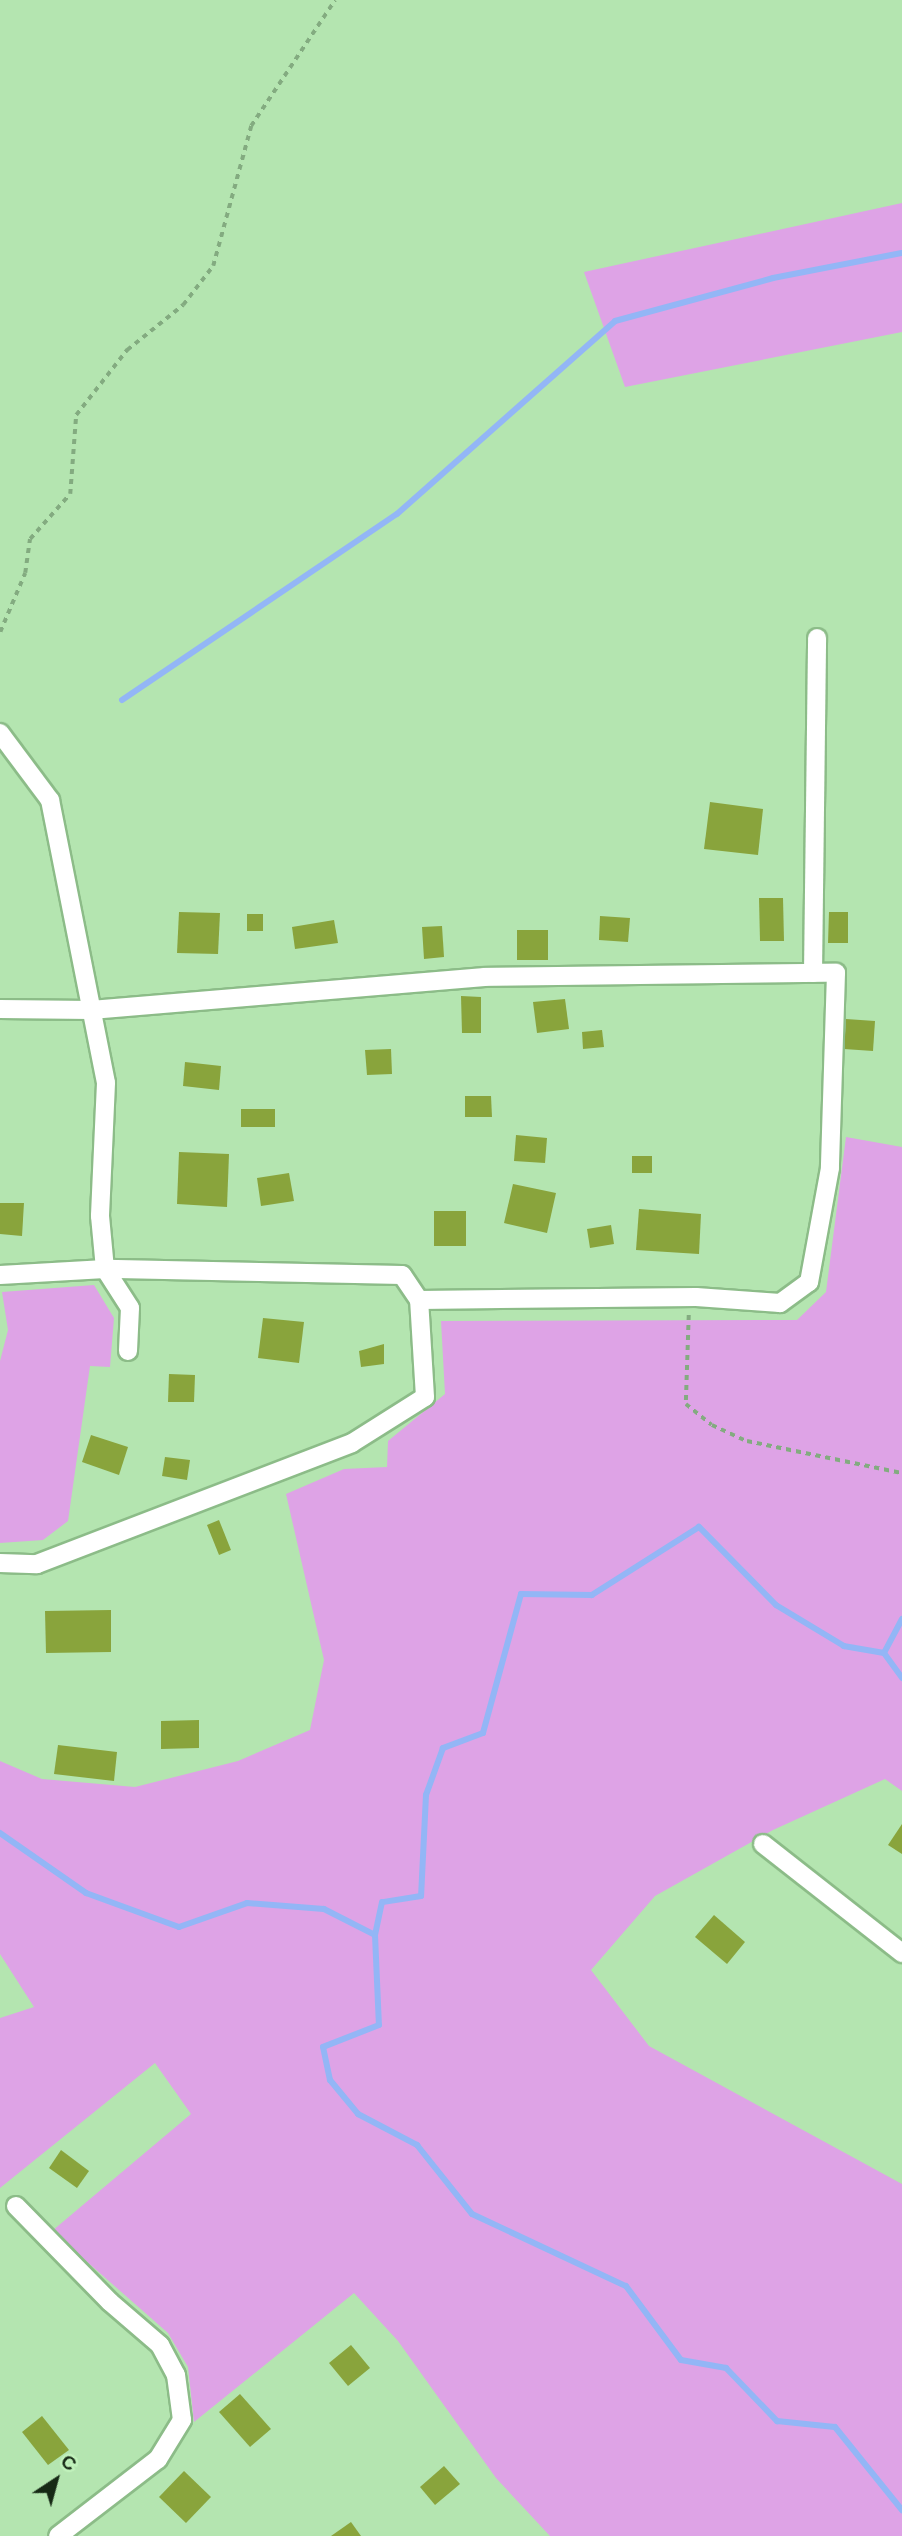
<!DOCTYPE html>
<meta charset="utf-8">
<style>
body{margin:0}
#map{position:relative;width:902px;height:2536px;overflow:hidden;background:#b4e5b0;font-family:"Work Sans",sans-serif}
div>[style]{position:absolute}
.green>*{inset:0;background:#dea3e6}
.stream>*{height:6px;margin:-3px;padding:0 3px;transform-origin:3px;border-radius:3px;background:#93b6f6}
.building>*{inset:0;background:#89a43c}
.path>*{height:3.5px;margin-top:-1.75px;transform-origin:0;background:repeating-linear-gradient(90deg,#83ab80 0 5px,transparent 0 10px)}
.roads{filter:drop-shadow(2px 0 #8cbc88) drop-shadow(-2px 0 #8cbc88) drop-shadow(0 2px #8cbc88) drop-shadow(0 -2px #8cbc88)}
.minor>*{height:18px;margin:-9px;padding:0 9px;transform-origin:9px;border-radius:9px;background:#fff}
span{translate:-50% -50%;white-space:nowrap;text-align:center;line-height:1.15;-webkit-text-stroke:5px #c1f2bc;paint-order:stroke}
.north{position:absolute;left:21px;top:2445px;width:70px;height:70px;-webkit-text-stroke:5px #c1f2bc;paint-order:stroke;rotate:36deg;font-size:19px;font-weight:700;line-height:28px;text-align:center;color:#162915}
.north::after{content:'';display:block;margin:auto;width:24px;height:32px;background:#162915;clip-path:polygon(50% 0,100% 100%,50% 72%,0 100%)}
</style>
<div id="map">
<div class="green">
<div style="clip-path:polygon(902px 203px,902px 332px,625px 387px,584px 272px)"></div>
<div style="clip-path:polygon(846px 1137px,902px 1147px,902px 1791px,885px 1779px,773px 1830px,655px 1896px,591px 1970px,649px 2046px,902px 2184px,902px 2536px,550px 2536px,496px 2478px,398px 2341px,354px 2293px,194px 2422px,188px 2367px,168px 2333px,52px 2231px,191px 2114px,155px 2063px,0 2188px,0 2018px,34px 2007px,0 1954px,0 1761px,42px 1779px,135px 1787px,238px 1761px,310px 1730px,324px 1660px,286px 1494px,344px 1469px,387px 1467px,388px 1441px,445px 1394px,441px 1321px,797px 1320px,826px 1292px)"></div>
<div style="clip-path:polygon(94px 1285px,114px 1318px,110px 1367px,90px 1366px,68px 1521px,43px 1540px,0 1543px,0 1361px,8px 1330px,2px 1292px)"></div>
</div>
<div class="stream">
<div style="left:122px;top:700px;width:332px;rotate:-34.1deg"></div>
<div style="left:397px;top:514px;width:291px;rotate:-41.5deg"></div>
<div style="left:615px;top:321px;width:164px;rotate:-15.2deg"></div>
<div style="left:773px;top:278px;width:131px;rotate:-11deg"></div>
<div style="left:902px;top:1619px;width:38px;rotate:118deg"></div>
<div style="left:884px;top:1653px;width:41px;rotate:-170.1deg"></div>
<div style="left:844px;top:1646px;width:79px;rotate:-148.9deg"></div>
<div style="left:776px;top:1605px;width:110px;rotate:-134.6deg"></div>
<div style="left:699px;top:1527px;width:127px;rotate:147.6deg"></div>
<div style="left:592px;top:1595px;width:71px;rotate:-179.2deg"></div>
<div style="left:521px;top:1594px;width:144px;rotate:105.3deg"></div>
<div style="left:483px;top:1733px;width:43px;rotate:159.4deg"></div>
<div style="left:443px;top:1748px;width:50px;rotate:109.9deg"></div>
<div style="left:426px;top:1795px;width:101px;rotate:92.8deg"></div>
<div style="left:421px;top:1896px;width:39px;rotate:171deg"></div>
<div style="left:382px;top:1902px;width:34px;rotate:102deg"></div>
<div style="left:375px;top:1935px;width:90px;rotate:87.5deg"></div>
<div style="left:379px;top:2025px;width:60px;rotate:158.6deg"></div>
<div style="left:323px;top:2047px;width:34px;rotate:78deg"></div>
<div style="left:330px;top:2080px;width:44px;rotate:50.5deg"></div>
<div style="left:358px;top:2114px;width:67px;rotate:27.7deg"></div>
<div style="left:417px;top:2145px;width:88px;rotate:51.4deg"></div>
<div style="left:472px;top:2214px;width:170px;rotate:25.1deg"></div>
<div style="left:626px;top:2286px;width:92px;rotate:53.4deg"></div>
<div style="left:681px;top:2360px;width:46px;rotate:10.1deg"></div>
<div style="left:726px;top:2368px;width:74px;rotate:46.1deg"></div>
<div style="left:777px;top:2421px;width:58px;rotate:5.9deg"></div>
<div style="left:835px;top:2427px;width:107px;rotate:51.1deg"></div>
<div style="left:884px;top:1653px;width:31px;rotate:54deg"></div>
<div style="left:0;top:1833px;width:105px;rotate:34.9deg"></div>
<div style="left:86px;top:1893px;width:99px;rotate:20.1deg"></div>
<div style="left:179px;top:1927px;width:72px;rotate:-19.4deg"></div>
<div style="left:247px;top:1903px;width:77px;rotate:4.5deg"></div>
<div style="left:324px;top:1909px;width:57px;rotate:27deg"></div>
</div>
<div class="building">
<div style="clip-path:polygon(710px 802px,763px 809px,758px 855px,704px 849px)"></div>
<div style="clip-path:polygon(759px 898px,783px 898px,784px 941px,760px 941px)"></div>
<div style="clip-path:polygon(179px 912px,220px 913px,218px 954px,177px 953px)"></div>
<div style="clip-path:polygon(829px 912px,848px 912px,848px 943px,828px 943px)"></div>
<div style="clip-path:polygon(247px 914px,263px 914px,263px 931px,247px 931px)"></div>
<div style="clip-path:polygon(600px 916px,630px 918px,628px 942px,599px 940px)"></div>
<div style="clip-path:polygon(334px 920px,338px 943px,295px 949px,292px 927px)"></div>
<div style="clip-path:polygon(442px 926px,444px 957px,424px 959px,422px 927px)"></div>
<div style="clip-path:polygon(517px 930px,548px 930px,548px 960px,517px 960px)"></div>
<div style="clip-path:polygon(461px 996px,481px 997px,481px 1033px,462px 1033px)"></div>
<div style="clip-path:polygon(565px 999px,569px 1029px,537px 1033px,533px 1002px)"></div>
<div style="clip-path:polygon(846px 1019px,875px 1021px,873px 1051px,844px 1049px)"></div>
<div style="clip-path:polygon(602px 1030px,604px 1047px,583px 1049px,582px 1032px)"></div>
<div style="clip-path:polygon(391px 1049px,392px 1074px,367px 1075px,365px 1050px)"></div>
<div style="clip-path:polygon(185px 1062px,221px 1066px,219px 1090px,183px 1086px)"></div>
<div style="clip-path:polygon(465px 1096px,491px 1096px,492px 1117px,465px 1117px)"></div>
<div style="clip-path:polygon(241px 1109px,275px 1109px,275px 1127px,241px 1127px)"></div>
<div style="clip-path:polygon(516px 1135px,547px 1138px,545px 1163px,514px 1161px)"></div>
<div style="clip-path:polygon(179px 1152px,229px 1154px,227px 1207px,177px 1204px)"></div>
<div style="clip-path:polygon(632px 1156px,652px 1156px,652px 1173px,632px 1173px)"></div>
<div style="clip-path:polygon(289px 1173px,294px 1201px,261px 1206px,257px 1178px)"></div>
<div style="clip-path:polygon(513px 1184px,556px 1193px,547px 1233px,504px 1223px)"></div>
<div style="clip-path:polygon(0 1203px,24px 1203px,22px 1236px,0 1234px)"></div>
<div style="clip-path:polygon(639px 1209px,701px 1214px,699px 1254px,636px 1250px)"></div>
<div style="clip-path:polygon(434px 1211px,466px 1211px,466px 1246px,434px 1246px)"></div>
<div style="clip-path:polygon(611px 1225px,614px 1244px,590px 1248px,587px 1229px)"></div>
<div style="clip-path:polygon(263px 1318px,304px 1322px,299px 1363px,258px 1358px)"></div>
<div style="clip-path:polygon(384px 1344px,384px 1364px,361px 1367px,359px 1351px)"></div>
<div style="clip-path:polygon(169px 1374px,195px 1375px,194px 1402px,168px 1402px)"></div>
<div style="clip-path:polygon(91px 1435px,128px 1447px,119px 1475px,82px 1462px)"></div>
<div style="clip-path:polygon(165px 1457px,190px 1460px,187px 1480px,162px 1476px)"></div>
<div style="clip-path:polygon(219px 1520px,231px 1550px,219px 1555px,207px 1525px)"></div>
<div style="clip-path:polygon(111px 1610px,111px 1652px,46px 1653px,45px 1611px)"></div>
<div style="clip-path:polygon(199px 1720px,199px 1748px,161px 1749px,161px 1721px)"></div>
<div style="clip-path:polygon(58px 1745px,117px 1752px,114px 1781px,54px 1774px)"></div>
<div style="clip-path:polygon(902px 1824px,902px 1854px,888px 1845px)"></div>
<div style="clip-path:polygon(714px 1915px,745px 1942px,727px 1964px,695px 1937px)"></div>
<div style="clip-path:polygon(61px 2150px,89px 2171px,77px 2188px,49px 2168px)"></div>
<div style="clip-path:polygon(351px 2345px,370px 2368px,348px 2386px,329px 2363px)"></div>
<div style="clip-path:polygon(240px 2394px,271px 2429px,250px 2447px,219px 2412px)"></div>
<div style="clip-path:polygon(42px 2416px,69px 2450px,48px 2465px,22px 2432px)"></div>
<div style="clip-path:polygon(444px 2466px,460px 2484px,435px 2505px,420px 2487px)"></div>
<div style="clip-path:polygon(184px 2471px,211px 2497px,186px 2523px,159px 2497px)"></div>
<div style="clip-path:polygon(351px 2522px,361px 2536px,331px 2536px)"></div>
</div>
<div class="path">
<div style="left:0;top:632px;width:64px;rotate:-67deg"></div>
<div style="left:25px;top:573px;width:34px;rotate:-82deg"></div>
<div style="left:30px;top:539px;width:60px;rotate:-48.4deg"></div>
<div style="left:70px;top:494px;width:79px;rotate:-85.7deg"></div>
<div style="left:76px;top:415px;width:83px;rotate:-51.9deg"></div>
<div style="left:127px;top:350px;width:72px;rotate:-38.8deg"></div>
<div style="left:183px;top:305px;width:49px;rotate:-52.4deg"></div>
<div style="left:213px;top:266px;width:145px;rotate:-74.8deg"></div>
<div style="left:251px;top:126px;width:151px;rotate:-56.3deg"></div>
<div style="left:689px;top:1315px;width:89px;rotate:91.9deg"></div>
<div style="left:686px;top:1404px;width:33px;rotate:39deg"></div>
<div style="left:712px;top:1425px;width:38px;rotate:25deg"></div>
<div style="left:747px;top:1441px;width:158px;rotate:11.7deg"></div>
</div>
<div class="roads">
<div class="minor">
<div style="left:0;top:733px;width:84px;rotate:53.3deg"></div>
<div style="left:50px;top:800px;width:288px;rotate:78.8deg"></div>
<div style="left:106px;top:1083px;width:133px;rotate:92.6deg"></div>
<div style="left:100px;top:1216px;width:53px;rotate:84.6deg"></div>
<div style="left:105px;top:1269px;width:46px;rotate:57.3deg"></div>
<div style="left:130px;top:1308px;width:43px;rotate:92.7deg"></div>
<div style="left:813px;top:973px;width:335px;rotate:-89.3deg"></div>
<div style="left:0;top:1009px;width:91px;rotate:0.6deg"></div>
<div style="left:91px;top:1010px;width:395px;rotate:-4.8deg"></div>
<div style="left:485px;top:977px;width:351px;rotate:-0.7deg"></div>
<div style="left:836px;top:973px;width:195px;rotate:91.8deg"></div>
<div style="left:830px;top:1168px;width:116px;rotate:100.4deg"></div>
<div style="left:809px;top:1282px;width:36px;rotate:144deg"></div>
<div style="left:780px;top:1303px;width:84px;rotate:-175.9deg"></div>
<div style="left:696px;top:1297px;width:277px;rotate:179.4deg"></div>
<div style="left:419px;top:1300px;width:30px;rotate:-124deg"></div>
<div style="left:402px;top:1275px;width:297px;rotate:-178.8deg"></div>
<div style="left:105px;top:1269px;width:105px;rotate:176.7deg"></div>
<div style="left:0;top:1563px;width:37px;rotate:2deg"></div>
<div style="left:37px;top:1564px;width:337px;rotate:-21deg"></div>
<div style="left:352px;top:1443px;width:86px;rotate:-32.2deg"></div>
<div style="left:425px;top:1397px;width:97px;rotate:-93.5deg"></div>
<div style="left:763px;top:1844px;width:177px;rotate:38.1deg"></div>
<div style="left:16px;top:2206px;width:134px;rotate:45.6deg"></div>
<div style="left:110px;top:2302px;width:66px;rotate:40.7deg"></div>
<div style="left:160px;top:2345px;width:34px;rotate:62deg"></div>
<div style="left:176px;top:2375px;width:45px;rotate:82.4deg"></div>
<div style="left:182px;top:2420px;width:46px;rotate:121.6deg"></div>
<div style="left:158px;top:2459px;width:126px;rotate:142.4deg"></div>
</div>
</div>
<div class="north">С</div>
</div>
